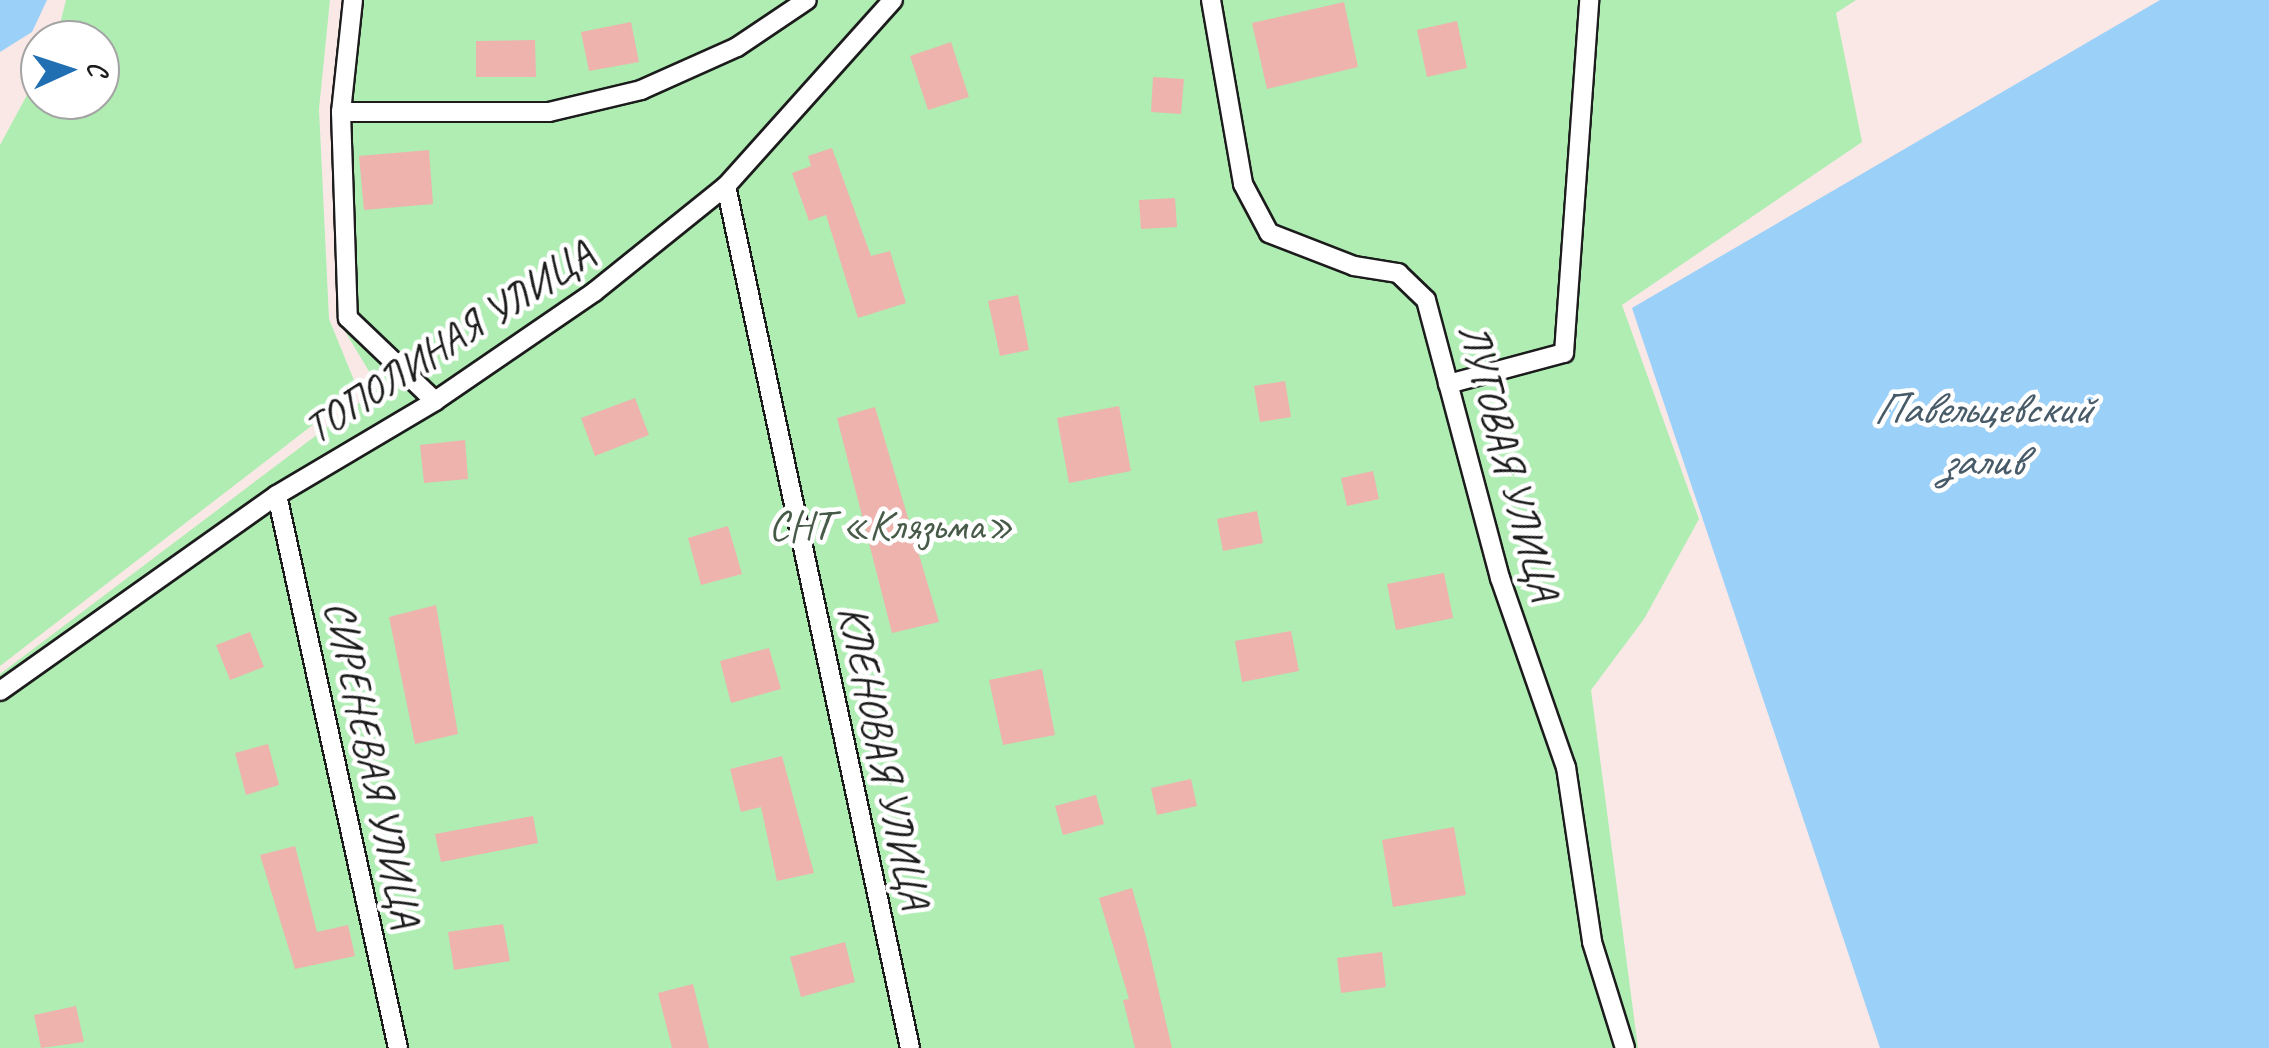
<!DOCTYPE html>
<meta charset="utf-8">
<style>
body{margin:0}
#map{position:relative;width:2269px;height:1048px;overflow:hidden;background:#fae8e6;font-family:Caveat,sans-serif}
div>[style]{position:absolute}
.green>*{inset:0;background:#afedb3}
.water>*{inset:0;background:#9bd0f9}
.building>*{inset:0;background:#eeb3ad}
.roads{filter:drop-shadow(2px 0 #1c1c1c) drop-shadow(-2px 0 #1c1c1c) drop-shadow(0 2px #1c1c1c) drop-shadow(0 -2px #1c1c1c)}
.service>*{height:18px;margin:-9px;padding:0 9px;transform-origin:9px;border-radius:9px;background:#fff}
span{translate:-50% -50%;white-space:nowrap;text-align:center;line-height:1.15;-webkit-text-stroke:9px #fff;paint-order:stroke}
.street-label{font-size:42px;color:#1c1c1c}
.park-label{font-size:42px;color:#485b49}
.water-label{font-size:45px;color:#485b69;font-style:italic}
.north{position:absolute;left:20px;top:20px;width:100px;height:100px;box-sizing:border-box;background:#fff;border:2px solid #a4a4a4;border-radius:50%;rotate:87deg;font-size:28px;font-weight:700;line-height:40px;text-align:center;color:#1c1c1c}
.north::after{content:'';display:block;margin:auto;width:35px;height:45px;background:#1f6fb2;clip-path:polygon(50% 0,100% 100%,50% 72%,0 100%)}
</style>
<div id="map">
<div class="green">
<div style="clip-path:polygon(66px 0,330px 0,319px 109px,329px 319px,358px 390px,0 666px,0 145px,40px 71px,40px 100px,100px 100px,100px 40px,56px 40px)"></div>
<div style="clip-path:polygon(342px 0,1856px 0,1836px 13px,1862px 142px,1622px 305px,1699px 519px,1644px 619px,1591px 690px,1638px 1048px,0 1048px,0 674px,379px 388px,340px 323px,331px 115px)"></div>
</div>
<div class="water">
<div style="clip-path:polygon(0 0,47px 0,32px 32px,0 52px)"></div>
<div style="clip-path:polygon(2160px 0,2269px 0,2269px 1048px,1880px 1048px,1632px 308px)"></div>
</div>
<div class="building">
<div style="clip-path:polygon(1344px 2px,1358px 67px,1267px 89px,1252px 23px)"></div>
<div style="clip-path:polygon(1457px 21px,1467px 68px,1427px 77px,1417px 30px)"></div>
<div style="clip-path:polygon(631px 22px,639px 62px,589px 71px,581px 32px)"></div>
<div style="clip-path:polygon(535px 40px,536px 77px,476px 77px,476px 41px)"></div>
<div style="clip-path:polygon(951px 42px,969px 97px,928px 110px,910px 56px)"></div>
<div style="clip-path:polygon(1153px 77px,1184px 79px,1181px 114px,1151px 112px)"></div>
<div style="clip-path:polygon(832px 148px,871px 256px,890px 251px,906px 303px,858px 318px,826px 215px,809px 221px,792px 173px,811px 166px,808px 156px)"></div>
<div style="clip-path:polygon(429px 150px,433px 204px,364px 210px,359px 156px)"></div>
<div style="clip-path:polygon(1175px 198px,1177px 227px,1141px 229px,1139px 200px)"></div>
<div style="clip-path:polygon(1018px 295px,1029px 350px,1000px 356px,988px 301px)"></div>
<div style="clip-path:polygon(1285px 381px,1291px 417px,1260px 422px,1254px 386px)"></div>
<div style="clip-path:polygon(635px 398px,649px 435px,595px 456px,581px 418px)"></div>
<div style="clip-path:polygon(1119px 406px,1131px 471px,1069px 483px,1057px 418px)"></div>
<div style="clip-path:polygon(875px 407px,939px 622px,892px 633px,837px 418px)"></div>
<div style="clip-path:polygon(465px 440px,468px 479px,424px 483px,420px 445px)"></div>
<div style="clip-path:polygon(1373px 471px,1379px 499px,1347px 506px,1341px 478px)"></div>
<div style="clip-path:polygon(1257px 511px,1263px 543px,1223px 551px,1217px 519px)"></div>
<div style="clip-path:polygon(728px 526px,742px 574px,701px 585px,688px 538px)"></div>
<div style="clip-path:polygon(1444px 573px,1453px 618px,1396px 630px,1387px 584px)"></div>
<div style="clip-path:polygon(436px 605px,458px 734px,415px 744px,389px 617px)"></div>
<div style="clip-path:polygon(1291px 631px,1299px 671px,1242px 682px,1235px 641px)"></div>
<div style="clip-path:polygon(250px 632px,264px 667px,230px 680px,216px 645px)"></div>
<div style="clip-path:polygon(769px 648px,781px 689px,731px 703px,720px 661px)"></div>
<div style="clip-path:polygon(1042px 669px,1055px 735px,1003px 745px,989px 680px)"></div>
<div style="clip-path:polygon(268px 744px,279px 785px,246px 795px,235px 753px)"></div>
<div style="clip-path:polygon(782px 756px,814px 873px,777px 881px,761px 807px,741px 812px,730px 769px)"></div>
<div style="clip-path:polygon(1191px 779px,1197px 806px,1157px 815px,1151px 788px)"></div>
<div style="clip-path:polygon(1096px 795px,1104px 824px,1063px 835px,1055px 806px)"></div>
<div style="clip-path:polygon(533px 816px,538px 843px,441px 862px,435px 834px)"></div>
<div style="clip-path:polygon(1454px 827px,1466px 895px,1393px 907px,1382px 840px)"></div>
<div style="clip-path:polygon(295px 846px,317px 932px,348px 925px,355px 956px,295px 969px,260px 855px)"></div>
<div style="clip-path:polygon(1132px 888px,1146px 937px,1172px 1048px,1135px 1048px,1123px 1000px,1129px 999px,1099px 898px)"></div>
<div style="clip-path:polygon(503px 924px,510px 961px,454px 970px,448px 932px)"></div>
<div style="clip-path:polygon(845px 942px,855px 982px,801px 997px,790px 957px)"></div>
<div style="clip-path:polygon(1382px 952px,1386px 987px,1341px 993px,1337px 958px)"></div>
<div style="clip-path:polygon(693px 984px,709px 1048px,672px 1048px,658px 993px)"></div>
<div style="clip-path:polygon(76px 1006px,84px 1042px,41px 1048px,34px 1015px)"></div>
</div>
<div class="roads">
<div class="service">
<div style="left:353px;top:0;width:113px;rotate:96.1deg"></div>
<div style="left:341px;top:112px;width:206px;rotate:88.1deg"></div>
<div style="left:348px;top:318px;width:120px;rotate:43.7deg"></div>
<div style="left:1211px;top:0;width:187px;rotate:80.1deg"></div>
<div style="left:1243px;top:184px;width:55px;rotate:62deg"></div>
<div style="left:1269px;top:233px;width:91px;rotate:21.2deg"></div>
<div style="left:1354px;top:266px;width:45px;rotate:9deg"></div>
<div style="left:1398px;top:273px;width:39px;rotate:44deg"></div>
<div style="left:1426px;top:300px;width:288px;rotate:75.1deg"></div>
<div style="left:1500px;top:578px;width:200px;rotate:70.8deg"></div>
<div style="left:1566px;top:767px;width:177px;rotate:81.5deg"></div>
<div style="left:1592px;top:942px;width:111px;rotate:72.7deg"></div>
<div style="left:341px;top:112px;width:208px"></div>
<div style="left:549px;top:112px;width:95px;rotate:-13.4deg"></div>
<div style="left:641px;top:90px;width:105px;rotate:-24.1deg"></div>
<div style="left:737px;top:47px;width:84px;rotate:-33.9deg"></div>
<div style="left:726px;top:186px;width:881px;rotate:77.95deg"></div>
<div style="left:1448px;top:384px;width:120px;rotate:-15deg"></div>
<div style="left:1564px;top:353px;width:354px;rotate:-85.9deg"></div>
<div style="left:277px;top:495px;width:566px;rotate:77.66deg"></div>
<div style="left:0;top:691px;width:339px;rotate:-35.3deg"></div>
<div style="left:277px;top:495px;width:184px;rotate:-30.7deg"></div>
<div style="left:435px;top:401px;width:193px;rotate:-34.4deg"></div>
<div style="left:594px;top:292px;width:169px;rotate:-38.8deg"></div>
<div style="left:726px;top:186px;width:250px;rotate:-48.1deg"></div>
</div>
</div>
<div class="street-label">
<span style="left:449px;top:342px;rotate:-33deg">ТОПОЛИНАЯ УЛИЦА</span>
<span style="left:1508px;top:462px;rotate:75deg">ЛУГОВАЯ УЛИЦА</span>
<span style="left:883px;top:757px;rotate:78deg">КЛЕНОВАЯ УЛИЦА</span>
<span style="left:372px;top:764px;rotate:78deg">СИРЕНЕВАЯ УЛИЦА</span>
</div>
<div class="park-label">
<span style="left:891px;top:526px">СНТ «Клязьма»</span>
</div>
<div class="water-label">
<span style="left:1982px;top:435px">Павельцевский<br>залив</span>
</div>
<div class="north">С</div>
</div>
